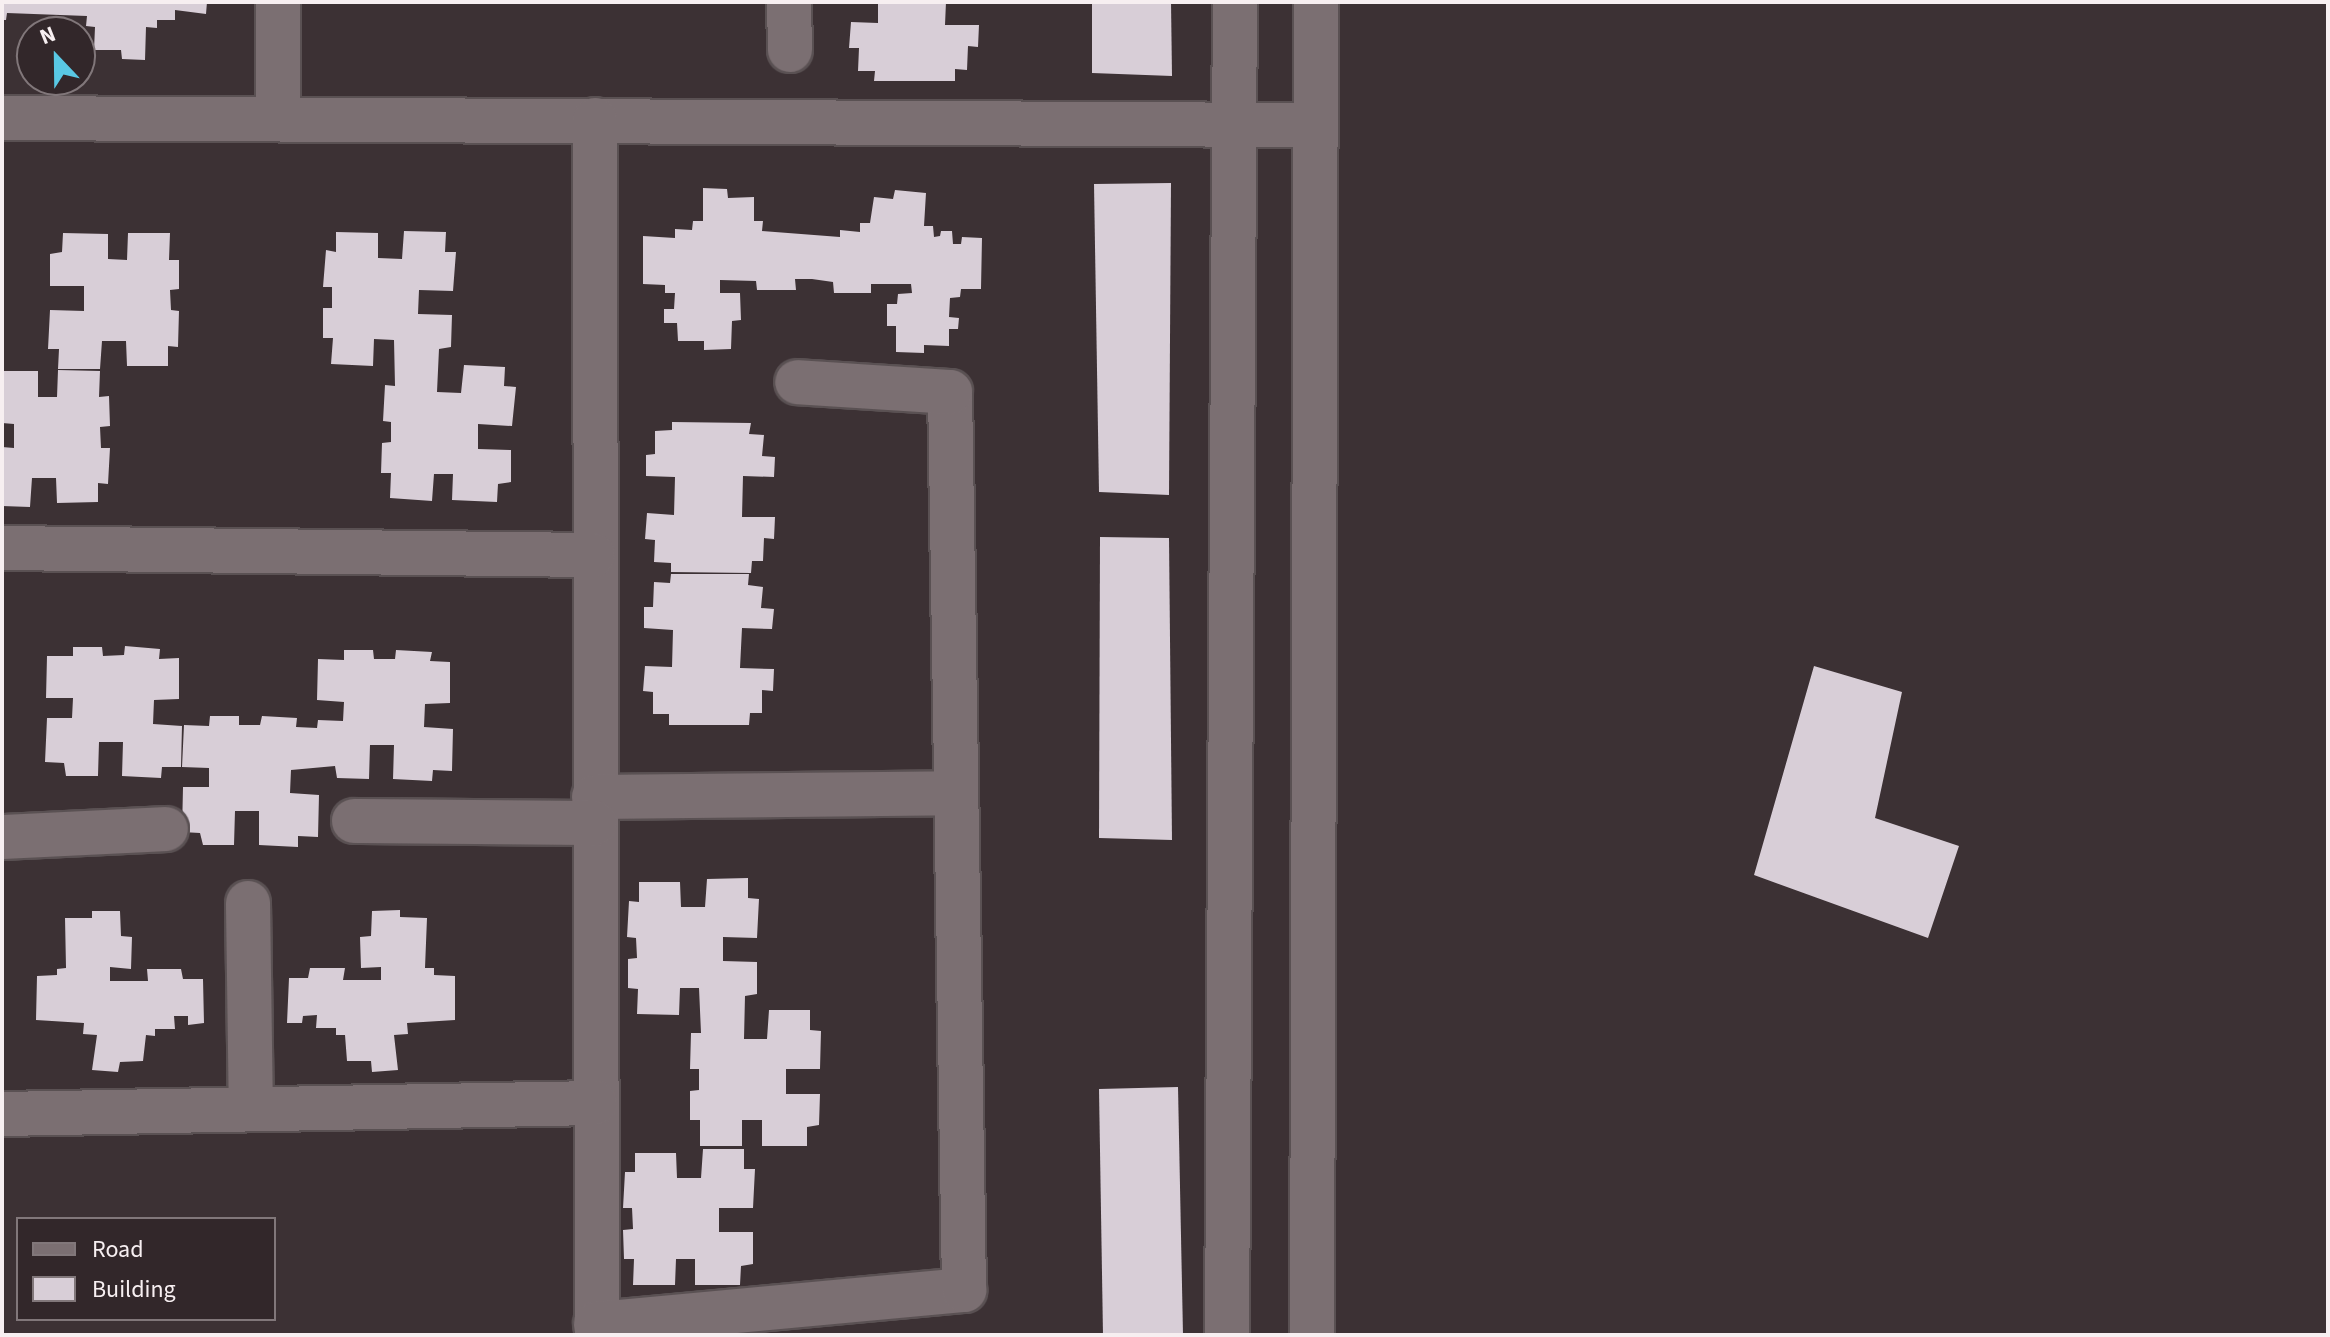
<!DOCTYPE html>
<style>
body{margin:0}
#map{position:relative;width:2330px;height:1337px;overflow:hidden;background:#3c3134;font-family:"Source Sans 3",sans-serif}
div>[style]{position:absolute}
.building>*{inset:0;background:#d8ced7}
.roads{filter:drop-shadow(2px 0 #5a5153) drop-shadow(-2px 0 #5a5153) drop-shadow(0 2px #5a5153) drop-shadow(0 -2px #5a5153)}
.street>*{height:44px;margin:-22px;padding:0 22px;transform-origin:22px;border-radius:22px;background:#7b6f72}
.secondary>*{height:44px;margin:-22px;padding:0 22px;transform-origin:22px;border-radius:22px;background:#7b6f72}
span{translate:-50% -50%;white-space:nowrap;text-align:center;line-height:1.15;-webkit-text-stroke:8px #32272a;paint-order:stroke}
.frame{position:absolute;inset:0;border:4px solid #f7eff1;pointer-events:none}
.legend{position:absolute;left:16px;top:1217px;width:260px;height:104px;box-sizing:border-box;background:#32272a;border:2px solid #81777a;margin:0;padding:10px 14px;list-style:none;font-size:24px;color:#f7eff1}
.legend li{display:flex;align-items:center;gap:16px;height:40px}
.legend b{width:40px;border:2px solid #81777a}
.north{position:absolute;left:16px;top:16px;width:80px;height:80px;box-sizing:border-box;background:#32272a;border:2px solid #81777a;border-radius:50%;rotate:338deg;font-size:22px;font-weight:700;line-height:32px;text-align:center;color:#f7eff1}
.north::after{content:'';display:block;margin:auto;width:28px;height:36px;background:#59c8e4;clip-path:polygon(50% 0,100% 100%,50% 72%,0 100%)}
</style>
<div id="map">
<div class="building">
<div style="clip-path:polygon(2px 2px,207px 2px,206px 14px,175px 10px,175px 20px,157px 20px,157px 28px,146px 27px,145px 60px,122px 59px,121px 50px,94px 50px,95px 27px,86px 26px,87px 16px,7px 13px,6px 20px,2px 20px)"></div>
<div style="clip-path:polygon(878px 2px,946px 2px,945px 25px,979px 25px,978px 47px,968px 46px,967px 70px,955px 69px,955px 81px,874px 81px,875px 71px,858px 71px,859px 48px,849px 48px,851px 22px,878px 23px)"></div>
<div style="clip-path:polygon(1092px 2px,1171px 2px,1172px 76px,1092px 73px)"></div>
<div style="clip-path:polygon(1171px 183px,1169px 495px,1099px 492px,1094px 184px)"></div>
<div style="clip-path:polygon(703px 188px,727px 189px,728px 198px,754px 197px,754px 221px,763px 221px,762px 231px,840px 237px,840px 230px,860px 232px,860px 223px,870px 223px,874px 197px,893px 199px,895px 190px,926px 193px,924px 226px,933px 226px,934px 237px,940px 236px,941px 231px,952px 231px,953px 244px,961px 244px,962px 237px,982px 238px,981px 289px,961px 289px,960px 297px,950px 298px,949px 317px,959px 318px,958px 329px,949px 329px,949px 346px,924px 345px,924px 353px,896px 352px,896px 326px,887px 326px,887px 304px,897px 304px,898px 294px,912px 293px,911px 284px,871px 284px,871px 293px,834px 293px,833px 282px,812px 279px,795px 279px,796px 290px,757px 290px,756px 281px,720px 280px,720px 293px,740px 293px,741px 320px,732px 321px,731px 349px,704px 350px,704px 341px,678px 341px,677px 323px,664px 323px,664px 309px,674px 309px,675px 293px,665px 293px,665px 285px,643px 284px,643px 236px,675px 238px,675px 229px,692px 230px,693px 221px,703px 221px)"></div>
<div style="clip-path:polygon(404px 231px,446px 232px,445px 252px,456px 252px,453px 291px,419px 290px,418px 314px,452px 315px,451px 347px,439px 349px,437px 392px,461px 393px,464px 365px,505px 367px,504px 386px,516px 387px,512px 426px,478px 424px,478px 449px,511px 450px,511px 482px,498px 484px,497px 502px,452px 500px,453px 474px,434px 474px,432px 501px,390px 498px,391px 473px,381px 473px,382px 443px,391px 442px,391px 422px,383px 421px,385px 385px,395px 386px,394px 340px,374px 339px,373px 366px,331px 364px,333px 338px,323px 338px,323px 308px,332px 308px,332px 287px,323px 287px,326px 250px,336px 252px,336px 232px,378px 233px,378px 258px,402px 259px)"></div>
<div style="clip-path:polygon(63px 233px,108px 234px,108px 259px,127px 260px,128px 233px,170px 233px,169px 260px,179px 260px,179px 289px,170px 290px,171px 310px,179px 311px,178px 347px,168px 346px,168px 366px,127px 366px,126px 341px,102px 341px,100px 369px,58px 369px,59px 349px,48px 349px,50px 310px,84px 311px,84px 286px,50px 286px,50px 254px,62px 252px)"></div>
<div style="clip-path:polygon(58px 370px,100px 371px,99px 397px,109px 396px,110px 426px,100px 427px,101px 448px,110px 448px,108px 484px,98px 483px,98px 502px,57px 503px,56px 478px,32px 478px,30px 507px,2px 506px,2px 447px,14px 448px,14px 424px,2px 423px,2px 371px,38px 371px,38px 397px,57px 397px)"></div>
<div style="clip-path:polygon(672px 422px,751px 423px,749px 434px,764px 435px,762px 456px,775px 457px,774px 477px,743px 476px,742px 517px,775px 517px,774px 539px,764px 538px,763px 561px,752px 561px,751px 573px,671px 572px,671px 563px,654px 562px,655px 540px,645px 539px,647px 513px,674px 515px,675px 477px,646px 476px,646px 455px,655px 454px,655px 431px,672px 430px)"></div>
<div style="clip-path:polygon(1100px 537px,1169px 538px,1172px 840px,1099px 838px)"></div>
<div style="clip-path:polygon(671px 574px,749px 574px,748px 585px,763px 587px,761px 608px,774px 609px,772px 629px,742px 628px,740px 668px,774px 669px,773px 691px,762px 690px,762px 713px,750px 713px,749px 725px,669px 725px,669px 714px,653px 714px,653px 692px,643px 691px,645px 666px,672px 667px,673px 630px,644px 628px,644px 607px,653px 607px,654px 582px,670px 583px)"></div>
<div style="clip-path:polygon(125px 646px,160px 649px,159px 659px,179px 658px,179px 699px,154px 700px,153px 724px,182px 726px,181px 767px,162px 767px,161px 778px,122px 776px,123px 742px,99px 742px,98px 776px,66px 776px,64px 763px,45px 762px,47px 718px,72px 718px,73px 698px,46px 698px,47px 656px,73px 656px,73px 647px,102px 647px,103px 656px,124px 655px)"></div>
<div style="clip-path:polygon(344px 650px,373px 650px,374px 659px,395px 659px,396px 650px,432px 652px,430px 661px,450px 662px,450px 703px,425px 704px,424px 727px,453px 729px,452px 771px,433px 770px,432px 781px,393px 779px,394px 745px,370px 745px,369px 779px,337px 778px,335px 766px,291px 770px,290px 793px,319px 795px,318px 837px,298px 836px,298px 847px,259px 845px,259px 811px,235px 811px,234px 845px,203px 845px,200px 833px,182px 832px,183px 787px,209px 787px,209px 768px,182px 767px,184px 725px,209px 726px,210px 716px,239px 716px,239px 725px,260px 725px,262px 716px,297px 718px,296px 727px,317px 728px,318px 720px,343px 721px,344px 702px,317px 700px,318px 659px,344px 660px)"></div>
<div style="clip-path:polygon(1814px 666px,1902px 692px,1875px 818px,1959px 846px,1928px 938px,1754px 875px)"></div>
<div style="clip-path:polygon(748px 878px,748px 898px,759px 899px,757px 938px,723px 937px,723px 961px,757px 962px,757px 994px,745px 996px,744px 1039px,767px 1039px,769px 1010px,810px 1010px,810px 1030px,821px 1031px,820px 1069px,786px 1069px,786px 1094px,820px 1094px,819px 1125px,807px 1127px,807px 1146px,762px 1146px,762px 1120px,742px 1120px,742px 1146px,700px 1146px,700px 1120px,690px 1120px,690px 1091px,699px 1090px,699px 1069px,690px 1069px,691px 1033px,701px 1033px,699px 988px,680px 988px,679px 1015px,637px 1014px,638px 989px,628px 988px,628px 959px,637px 958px,636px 938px,627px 937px,629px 901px,639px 902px,639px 882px,680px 882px,681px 907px,705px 907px,707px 879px)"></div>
<div style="clip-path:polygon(400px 910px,400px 917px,427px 918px,425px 968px,434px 968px,434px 975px,455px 976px,455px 1020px,407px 1023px,408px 1034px,394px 1035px,398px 1070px,372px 1072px,371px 1061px,347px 1061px,345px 1035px,336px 1035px,336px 1028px,316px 1028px,317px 1015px,303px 1016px,302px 1023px,287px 1023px,289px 978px,308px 978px,310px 968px,345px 968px,343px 980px,381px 980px,381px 967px,361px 968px,360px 937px,371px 936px,372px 911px)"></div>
<div style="clip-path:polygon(92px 911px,120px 911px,121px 936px,132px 937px,131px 969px,110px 967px,110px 981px,148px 981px,147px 969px,181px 969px,183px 979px,203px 979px,204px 1023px,188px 1025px,188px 1016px,174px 1016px,175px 1029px,155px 1029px,155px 1036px,146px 1035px,143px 1061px,120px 1062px,118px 1072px,92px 1070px,97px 1035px,83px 1034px,84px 1023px,36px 1020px,37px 976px,57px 975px,57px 969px,66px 968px,65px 918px,92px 918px)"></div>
<div style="clip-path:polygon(1178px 1087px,1183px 1335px,1103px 1335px,1099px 1089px)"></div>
<div style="clip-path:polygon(703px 1149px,744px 1149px,744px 1169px,755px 1169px,753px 1208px,719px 1208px,719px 1232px,753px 1232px,753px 1264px,741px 1266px,740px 1285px,695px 1285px,695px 1259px,676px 1259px,675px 1285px,633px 1285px,634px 1259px,624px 1259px,623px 1230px,633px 1229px,632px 1208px,623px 1208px,625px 1172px,635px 1172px,635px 1153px,676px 1153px,677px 1178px,701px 1178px)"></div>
</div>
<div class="roads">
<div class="street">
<div style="left:789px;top:2px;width:48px;rotate:88.8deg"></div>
<div style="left:2px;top:118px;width:1313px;rotate:0.31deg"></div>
<div style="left:278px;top:119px;width:117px;rotate:-90deg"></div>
<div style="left:595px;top:120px;width:1215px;rotate:89.91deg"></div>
<div style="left:2px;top:548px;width:591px;rotate:0.68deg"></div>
<div style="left:594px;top:797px;width:362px;rotate:-0.6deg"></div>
<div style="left:354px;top:821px;width:241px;rotate:0.5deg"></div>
<div style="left:2px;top:837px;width:164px;rotate:-2.8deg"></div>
<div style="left:248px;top:903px;width:206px;rotate:89.2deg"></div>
<div style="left:2px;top:1114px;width:593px;rotate:-1.06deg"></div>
<div style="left:596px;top:1324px;width:370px;rotate:-5.3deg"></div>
<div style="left:964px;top:1290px;width:898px;rotate:-90.89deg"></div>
<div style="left:950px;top:392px;width:153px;rotate:-176.3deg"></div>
</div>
<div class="secondary">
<div style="left:1227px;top:1335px;width:1333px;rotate:-89.66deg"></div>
<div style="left:1312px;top:1335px;width:1333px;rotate:-89.83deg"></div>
</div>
</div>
<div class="frame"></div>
<ul class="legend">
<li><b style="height:10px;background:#7b6f72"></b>Road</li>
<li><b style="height:22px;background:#d8ced7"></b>Building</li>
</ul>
<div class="north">N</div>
</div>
